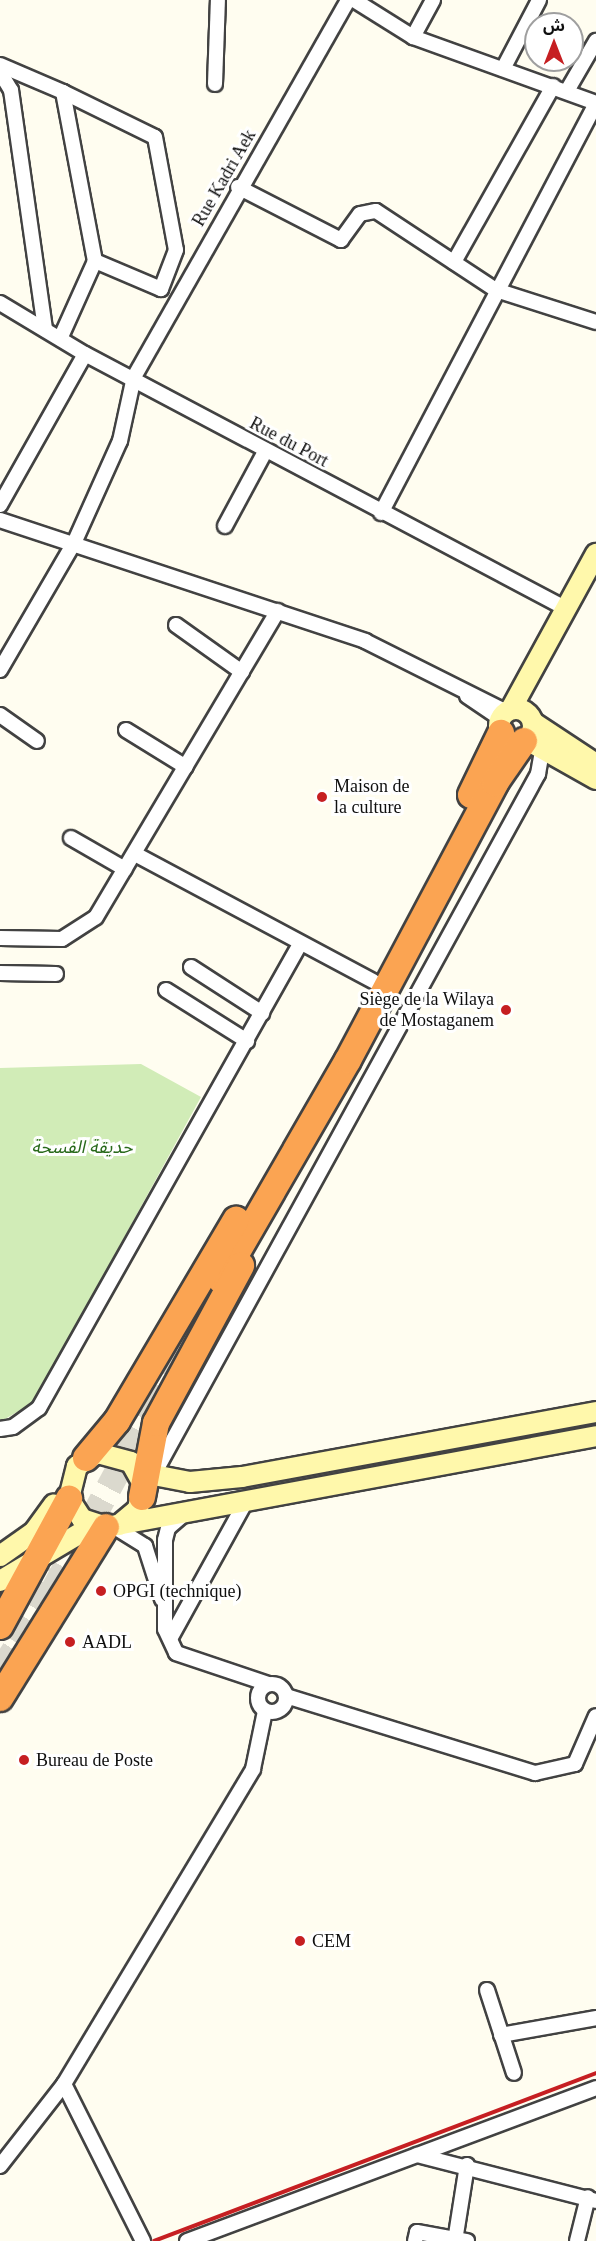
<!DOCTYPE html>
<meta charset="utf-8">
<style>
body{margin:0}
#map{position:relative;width:596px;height:2241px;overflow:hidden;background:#fffdf0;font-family:"Times New Roman","Noto Sans Arabic",serif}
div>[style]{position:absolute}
.green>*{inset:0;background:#d1ecb7}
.highway-tunnel>*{height:26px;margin-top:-13px;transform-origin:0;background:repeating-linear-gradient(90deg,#dbd9ce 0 26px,transparent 0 39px)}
.roads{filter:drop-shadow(2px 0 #424242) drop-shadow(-2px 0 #424242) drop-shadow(0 2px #424242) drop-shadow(0 -2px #424242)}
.street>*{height:14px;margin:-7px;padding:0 7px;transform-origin:7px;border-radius:7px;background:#fff}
.street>.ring{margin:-7px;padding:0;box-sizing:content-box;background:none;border:14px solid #fff;border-radius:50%}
.secondary>*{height:20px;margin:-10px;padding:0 10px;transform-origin:10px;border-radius:10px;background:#fff8ab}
.secondary>.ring{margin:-10px;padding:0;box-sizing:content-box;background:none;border:20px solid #fff8ab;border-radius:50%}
.highway>*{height:26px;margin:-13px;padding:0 13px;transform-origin:13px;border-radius:13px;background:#fba452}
.rail>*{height:4px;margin:-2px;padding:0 2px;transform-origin:2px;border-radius:2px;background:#c61f22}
.dots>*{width:16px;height:16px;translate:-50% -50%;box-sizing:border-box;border:3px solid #fff;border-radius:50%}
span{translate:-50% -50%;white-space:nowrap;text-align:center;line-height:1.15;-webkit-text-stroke:6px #fff;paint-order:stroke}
.street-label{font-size:18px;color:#0f0f0f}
.poi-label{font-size:18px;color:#0f0f0f}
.left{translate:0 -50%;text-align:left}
.right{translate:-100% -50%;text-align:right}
.park-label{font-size:18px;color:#296a1b;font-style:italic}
.north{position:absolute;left:524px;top:12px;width:60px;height:60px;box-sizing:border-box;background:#fff;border:2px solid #9f9f9f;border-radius:50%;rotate:0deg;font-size:16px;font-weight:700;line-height:24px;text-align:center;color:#0f0f0f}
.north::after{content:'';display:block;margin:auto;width:21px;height:27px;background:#c61f22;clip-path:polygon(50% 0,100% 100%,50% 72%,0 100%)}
</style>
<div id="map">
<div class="green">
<div style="clip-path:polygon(141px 1064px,201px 1097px,34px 1402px,0 1422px,0 1068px)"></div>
</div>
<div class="highway-tunnel">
<div style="left:145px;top:1408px;width:140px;rotate:-62deg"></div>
<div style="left:53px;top:1591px;width:221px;rotate:-61.6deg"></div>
<div style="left:12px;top:1640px;width:81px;rotate:-57.1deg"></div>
<div style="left:0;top:1672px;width:50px;rotate:-56.3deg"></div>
</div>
<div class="roads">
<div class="street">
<div style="left:354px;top:0;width:70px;rotate:32.1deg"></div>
<div style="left:413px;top:37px;width:195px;rotate:19.8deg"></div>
<div style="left:413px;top:37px;width:42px;rotate:-61.6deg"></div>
<div style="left:0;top:65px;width:69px;rotate:23.2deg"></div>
<div style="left:63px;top:92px;width:172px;rotate:79.3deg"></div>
<div style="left:95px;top:261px;width:85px;rotate:114.2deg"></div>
<div style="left:503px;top:69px;width:78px;rotate:-62.4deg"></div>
<div style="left:0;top:72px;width:21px;rotate:59deg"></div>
<div style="left:11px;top:90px;width:242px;rotate:81.9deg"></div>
<div style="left:215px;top:84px;width:84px;rotate:-88deg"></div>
<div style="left:567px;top:91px;width:58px;rotate:-59.9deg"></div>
<div style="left:63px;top:92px;width:102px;rotate:26.1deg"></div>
<div style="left:155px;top:137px;width:115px;rotate:79.5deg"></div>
<div style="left:176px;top:250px;width:42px;rotate:111deg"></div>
<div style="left:161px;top:289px;width:72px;rotate:-157deg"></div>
<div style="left:238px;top:187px;width:116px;rotate:27.2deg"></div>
<div style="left:341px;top:240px;width:32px;rotate:-54deg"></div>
<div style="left:360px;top:214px;width:16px;rotate:-11deg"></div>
<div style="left:376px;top:211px;width:144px;rotate:33.4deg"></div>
<div style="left:496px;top:290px;width:105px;rotate:17.7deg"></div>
<div style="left:454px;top:262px;width:202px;rotate:-60.6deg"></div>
<div style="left:0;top:303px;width:99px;rotate:31deg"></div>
<div style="left:85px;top:354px;width:541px;rotate:27.89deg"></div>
<div style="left:0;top:505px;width:173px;rotate:-60.6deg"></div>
<div style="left:381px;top:513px;width:462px;rotate:-62.3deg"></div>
<div style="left:0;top:520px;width:385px;rotate:18.3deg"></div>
<div style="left:365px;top:641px;width:159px;rotate:26.6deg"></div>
<div style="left:225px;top:526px;width:86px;rotate:-61.7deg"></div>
<div style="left:176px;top:625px;width:81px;rotate:35.5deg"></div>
<div style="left:0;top:670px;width:149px;rotate:-59.8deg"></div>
<div style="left:75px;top:541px;width:110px;rotate:-65.8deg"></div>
<div style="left:120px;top:441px;width:66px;rotate:-77.7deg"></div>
<div style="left:134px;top:377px;width:434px;rotate:-60.4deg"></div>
<div style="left:467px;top:696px;width:41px;rotate:34.1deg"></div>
<div style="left:0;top:715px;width:45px;rotate:35.1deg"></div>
<div style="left:126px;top:730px;width:70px;rotate:31.7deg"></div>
<div style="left:71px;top:838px;width:62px;rotate:29.9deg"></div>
<div style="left:135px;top:854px;width:270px;rotate:28.1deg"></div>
<div style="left:0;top:938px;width:62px;rotate:0.9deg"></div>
<div style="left:62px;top:939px;width:40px;rotate:-32.9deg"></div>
<div style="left:96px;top:917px;width:356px;rotate:-59.3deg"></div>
<div style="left:191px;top:967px;width:85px;rotate:32.9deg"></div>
<div style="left:0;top:973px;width:56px;rotate:1deg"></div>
<div style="left:166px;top:990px;width:96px;rotate:32.2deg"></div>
<div style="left:0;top:1429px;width:13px;rotate:-9deg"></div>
<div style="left:13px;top:1427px;width:32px;rotate:-36deg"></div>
<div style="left:39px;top:1408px;width:532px;rotate:-60.64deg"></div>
<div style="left:153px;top:1476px;width:801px;rotate:-61.26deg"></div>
<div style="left:538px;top:774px;width:22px;rotate:-80deg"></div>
<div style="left:182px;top:1516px;width:18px;rotate:139deg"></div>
<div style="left:168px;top:1528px;width:12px;rotate:104deg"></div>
<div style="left:165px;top:1540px;width:89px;rotate:90deg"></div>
<div style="left:165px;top:1629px;width:26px;rotate:65deg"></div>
<div style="left:176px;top:1653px;width:97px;rotate:18.6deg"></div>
<div style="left:113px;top:1526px;width:38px;rotate:32deg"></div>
<div style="left:145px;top:1546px;width:56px;rotate:72.2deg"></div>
<div style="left:171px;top:1637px;width:155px;rotate:-61.1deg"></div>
<div class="ring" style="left:258px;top:1684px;width:14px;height:14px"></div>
<div style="left:286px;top:1696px;width:261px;rotate:17.2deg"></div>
<div style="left:535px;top:1773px;width:41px;rotate:-12.7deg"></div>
<div style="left:575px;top:1764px;width:52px;rotate:-66.4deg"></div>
<div style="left:487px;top:1990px;width:87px;rotate:72deg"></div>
<div style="left:501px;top:2035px;width:97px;rotate:-10.1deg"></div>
<div style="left:64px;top:2084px;width:176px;rotate:63.3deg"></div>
<div style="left:417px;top:2155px;width:185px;rotate:14.4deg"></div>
<div style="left:0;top:2166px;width:104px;rotate:-52deg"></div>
<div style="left:64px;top:2084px;width:367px;rotate:-59deg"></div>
<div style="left:253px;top:1769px;width:59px;rotate:-78.3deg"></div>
<div style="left:187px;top:2241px;width:437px;rotate:-20.5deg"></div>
<div style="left:415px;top:2241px;width:9px;rotate:-77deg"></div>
<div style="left:417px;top:2232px;width:51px;rotate:10.2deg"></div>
<div style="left:455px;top:2241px;width:77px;rotate:-81deg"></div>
<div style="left:577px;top:2241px;width:45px;rotate:-76deg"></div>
</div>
<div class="secondary">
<div class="ring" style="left:499px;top:709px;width:14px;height:14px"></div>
<div style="left:511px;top:709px;width:177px;rotate:-61.3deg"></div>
<div style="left:534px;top:723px;width:74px;rotate:33.5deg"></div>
<div style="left:527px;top:740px;width:79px;rotate:29.5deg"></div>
<div style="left:138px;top:1472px;width:53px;rotate:10.9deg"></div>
<div style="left:190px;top:1482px;width:52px;rotate:-5.5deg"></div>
<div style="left:242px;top:1477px;width:360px;rotate:-10.4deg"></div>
<div style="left:119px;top:1525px;width:25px;rotate:-40deg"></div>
<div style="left:138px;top:1509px;width:25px;rotate:-79deg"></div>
<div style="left:143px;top:1484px;width:25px;rotate:-119deg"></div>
<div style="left:131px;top:1462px;width:35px;rotate:-165deg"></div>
<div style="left:97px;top:1453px;width:24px;rotate:147deg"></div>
<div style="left:77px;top:1466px;width:34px;rotate:104deg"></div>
<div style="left:69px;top:1499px;width:24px;rotate:57deg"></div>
<div style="left:82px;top:1519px;width:25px;rotate:18deg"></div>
<div style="left:106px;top:1527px;width:498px;rotate:-10.5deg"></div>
<div style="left:0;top:1556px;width:42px;rotate:-35.2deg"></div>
<div style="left:34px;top:1532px;width:34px;rotate:-54deg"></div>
<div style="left:0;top:1581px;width:109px;rotate:-30.8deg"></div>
</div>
<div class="highway">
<div style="left:471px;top:795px;width:69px;rotate:-64.2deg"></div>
<div style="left:221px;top:1280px;width:254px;rotate:-60deg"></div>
<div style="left:348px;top:1060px;width:314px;rotate:-62deg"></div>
<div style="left:495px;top:783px;width:51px;rotate:-55.4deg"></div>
<div style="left:86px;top:1458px;width:48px;rotate:-50deg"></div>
<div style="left:117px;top:1421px;width:234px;rotate:-59.4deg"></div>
<div style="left:142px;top:1497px;width:75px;rotate:-79.3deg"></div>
<div style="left:156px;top:1423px;width:179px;rotate:-61.6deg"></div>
<div style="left:0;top:1626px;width:145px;rotate:-61.5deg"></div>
<div style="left:0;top:1698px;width:201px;rotate:-58.2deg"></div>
</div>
</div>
<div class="rail">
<div style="left:154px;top:2241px;width:473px;rotate:-20.8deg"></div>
</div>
<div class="dots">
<div style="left:322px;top:797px;background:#c61f22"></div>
<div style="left:506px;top:1010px;background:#c61f22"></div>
<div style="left:101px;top:1591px;background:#c61f22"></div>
<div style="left:70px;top:1642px;background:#c61f22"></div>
<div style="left:24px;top:1760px;background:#c61f22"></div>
<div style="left:300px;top:1941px;background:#c61f22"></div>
</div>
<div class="street-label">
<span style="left:224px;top:178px;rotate:-60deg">Rue Kadri Aek</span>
<span style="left:289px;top:442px;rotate:28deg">Rue du Port</span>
</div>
<div class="poi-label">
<span class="left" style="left:334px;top:797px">Maison de<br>la culture</span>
<span class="right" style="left:494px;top:1010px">Siège de la Wilaya<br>de Mostaganem</span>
<span class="left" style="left:113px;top:1591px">OPGI (technique)</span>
<span class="left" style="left:82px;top:1642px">AADL</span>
<span class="left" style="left:36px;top:1760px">Bureau de Poste</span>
<span class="left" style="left:312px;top:1941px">CEM</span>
</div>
<div class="park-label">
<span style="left:82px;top:1147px">حديقة الفسحة</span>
</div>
<div class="north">ش</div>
</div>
